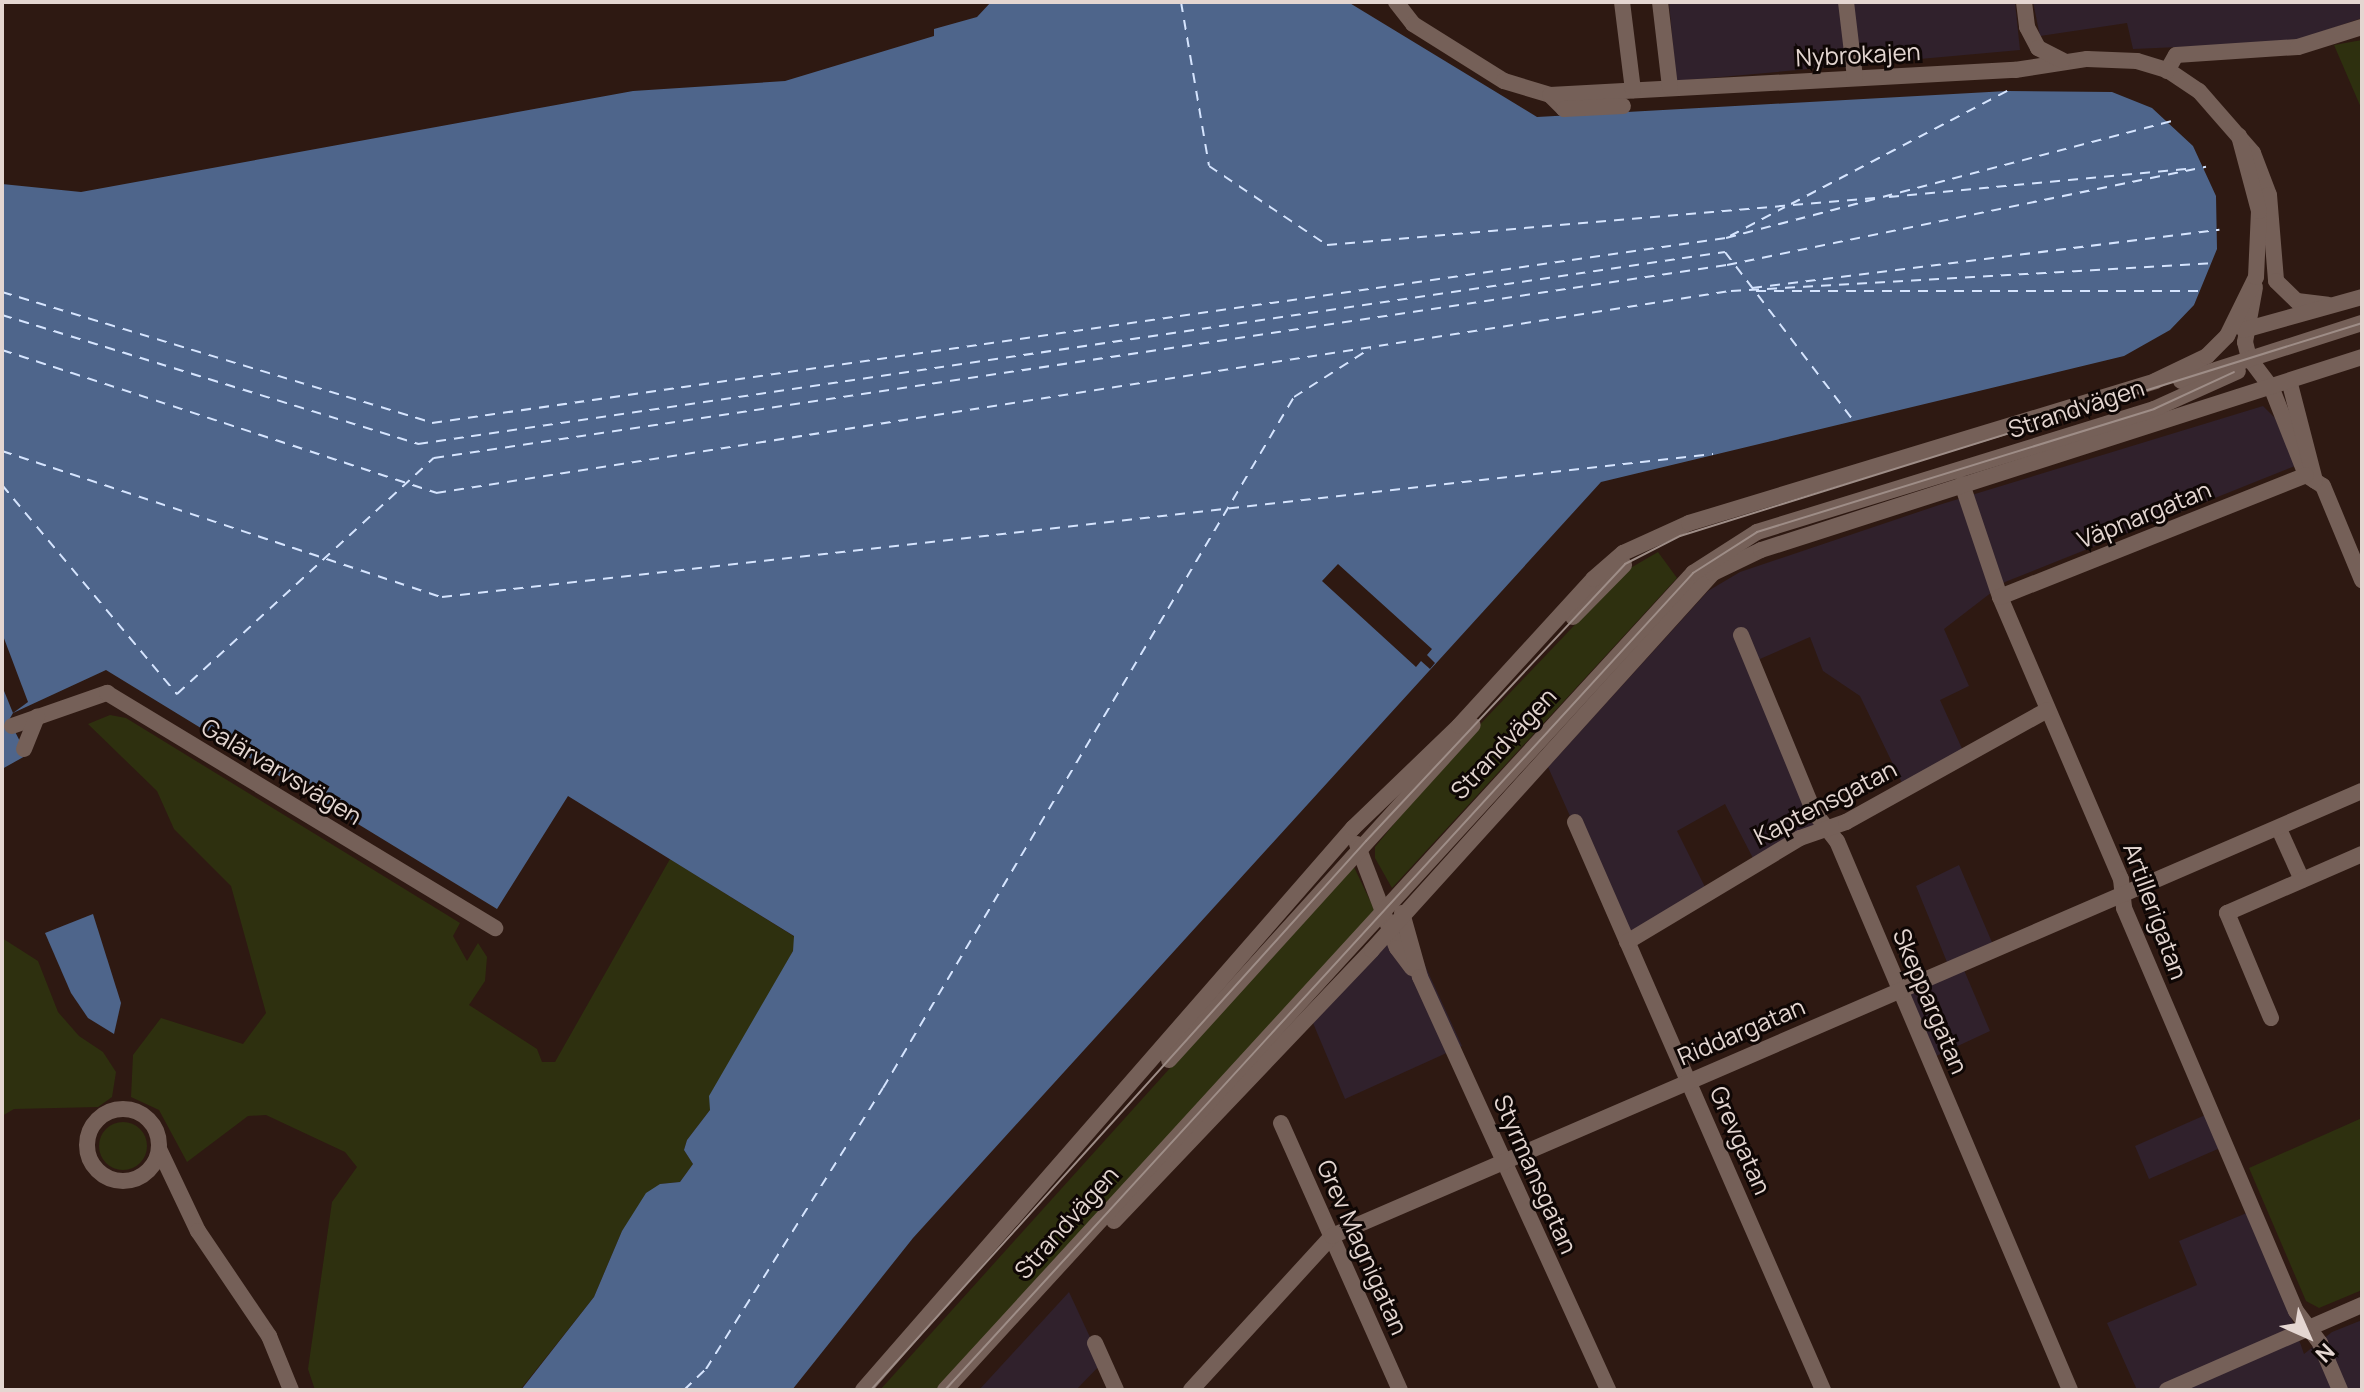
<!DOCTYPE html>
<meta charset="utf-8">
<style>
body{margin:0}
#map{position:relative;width:2364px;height:1392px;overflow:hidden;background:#2e1912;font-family:Manrope,sans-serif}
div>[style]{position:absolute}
.commercial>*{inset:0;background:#30212c}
.green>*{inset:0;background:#2e300f}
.round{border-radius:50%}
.water>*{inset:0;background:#4e658b}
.pier>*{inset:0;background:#2e1912}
.ferry>*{height:2px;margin-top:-1px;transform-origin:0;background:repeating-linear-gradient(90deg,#d5e4fe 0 10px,transparent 0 18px)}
.minor>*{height:16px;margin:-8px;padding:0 8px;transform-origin:8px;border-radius:8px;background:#756058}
.minor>.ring{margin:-8px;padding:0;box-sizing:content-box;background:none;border:16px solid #756058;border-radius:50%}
.tram>*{height:2px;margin:-1px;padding:0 1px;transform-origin:1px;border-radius:1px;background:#9e8d87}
span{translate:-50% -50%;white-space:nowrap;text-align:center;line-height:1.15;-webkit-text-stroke:6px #0f0705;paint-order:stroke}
.street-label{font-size:24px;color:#e4d6d1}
.frame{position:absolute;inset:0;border:4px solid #e4d6d1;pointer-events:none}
.north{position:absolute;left:2268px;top:1296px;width:80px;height:80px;-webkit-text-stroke:6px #0f0705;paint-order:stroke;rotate:135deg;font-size:22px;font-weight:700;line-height:32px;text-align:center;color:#e4d6d1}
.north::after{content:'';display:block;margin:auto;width:28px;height:36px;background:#e4d6d1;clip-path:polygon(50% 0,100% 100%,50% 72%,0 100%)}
</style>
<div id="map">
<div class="commercial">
<div style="clip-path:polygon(1669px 2px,2015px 2px,2020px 50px,1676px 81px)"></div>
<div style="clip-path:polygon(2033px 2px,2362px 2px,2362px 18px,2292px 42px,2133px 49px,2127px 23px,2040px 36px)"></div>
<div style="clip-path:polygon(2263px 406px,2275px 418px,2295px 466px,2005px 582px,1944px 629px,1969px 686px,1940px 700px,1964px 753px,1904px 787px,1860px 696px,1823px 671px,1810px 637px,1753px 662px,1826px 829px,1755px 862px,1725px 804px,1677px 831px,1707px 891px,1626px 941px,1548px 767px,1708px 591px,1740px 572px,1942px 504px)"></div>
<div style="clip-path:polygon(1959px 865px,1994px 947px,1961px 963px,1990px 1031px,1932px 1058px,1901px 988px,1949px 967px,1916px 886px)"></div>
<div style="clip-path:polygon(1406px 924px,1462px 1046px,1345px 1099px,1313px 1023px)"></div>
<div style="clip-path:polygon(2212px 1112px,2227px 1145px,2149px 1179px,2135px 1146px)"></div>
<div style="clip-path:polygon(2254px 1210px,2304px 1354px,2332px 1332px,2362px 1320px,2362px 1390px,2137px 1390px,2107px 1323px,2197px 1285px,2179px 1241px)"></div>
<div style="clip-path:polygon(1069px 1292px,1102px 1363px,1076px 1390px,979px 1390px)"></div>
</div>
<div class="green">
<div style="clip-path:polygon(2362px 40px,2362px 110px,2334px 45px)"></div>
<div style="clip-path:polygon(1658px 552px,1677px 578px,1392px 888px,1375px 858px,1375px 847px,1449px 757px,1627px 570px)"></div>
<div style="clip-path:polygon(110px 715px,126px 718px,460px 923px,453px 936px,467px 961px,478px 943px,487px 957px,485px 981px,469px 1005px,537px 1049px,542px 1062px,555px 1062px,670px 859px,795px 937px,793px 951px,710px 1110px,687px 1140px,684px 1150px,693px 1164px,680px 1182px,660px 1184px,622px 1231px,594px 1297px,520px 1390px,315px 1390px,308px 1369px,332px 1202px,357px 1167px,345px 1152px,266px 1115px,248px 1116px,187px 1162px,159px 1110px,131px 1097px,133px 1055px,161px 1018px,243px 1044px,266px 1013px,231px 886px,174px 829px,157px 791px,88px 724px)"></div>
<div style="clip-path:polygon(1353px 865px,1375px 911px,938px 1390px,880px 1390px)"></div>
<div style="clip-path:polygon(2px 938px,38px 961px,58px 1012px,79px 1036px,103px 1052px,116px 1072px,112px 1097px,98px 1107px,14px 1109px,2px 1116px)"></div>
<div style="clip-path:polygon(2362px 1118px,2362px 1290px,2319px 1308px,2306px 1301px,2249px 1168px)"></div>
<div class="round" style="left:99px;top:1122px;width:48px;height:48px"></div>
</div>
<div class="water">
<div style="clip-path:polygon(991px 2px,1348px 2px,1537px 117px,2007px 91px,2112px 92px,2152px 108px,2193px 146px,2216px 196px,2217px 249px,2194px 305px,2170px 330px,2124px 356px,1601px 482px,913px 1238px,792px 1390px,521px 1390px,594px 1297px,622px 1231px,646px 1193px,660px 1184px,680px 1182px,693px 1164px,684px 1150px,687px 1140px,710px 1110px,709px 1096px,793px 951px,794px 936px,568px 796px,497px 909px,106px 670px,13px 713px,9px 720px,27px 755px,2px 769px,2px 184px,81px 192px,633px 91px,785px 81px,934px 36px,934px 29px,977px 17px)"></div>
<div style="clip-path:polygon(93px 914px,121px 1003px,114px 1034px,88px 1018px,71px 993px,45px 933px)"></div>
</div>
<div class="pier">
<div style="clip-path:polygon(1338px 564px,1432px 649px,1427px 655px,1435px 663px,1430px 669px,1421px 661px,1416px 667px,1322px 581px)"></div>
<div style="clip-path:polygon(2px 633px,28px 702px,13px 713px,2px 686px)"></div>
</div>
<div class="ferry">
<div style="left:1181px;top:2px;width:166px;rotate:80.3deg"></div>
<div style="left:1209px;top:166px;width:142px;rotate:33.8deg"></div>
<div style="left:1327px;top:245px;width:550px;rotate:-4.9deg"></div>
<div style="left:1889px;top:197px;width:306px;rotate:-5.4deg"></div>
<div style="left:1791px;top:204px;width:244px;rotate:-27.6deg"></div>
<div style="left:1730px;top:236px;width:62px;rotate:-27.8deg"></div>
<div style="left:1752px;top:288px;width:471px;rotate:-7.1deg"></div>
<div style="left:1756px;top:291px;width:447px"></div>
<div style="left:2px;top:292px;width:450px;rotate:16.9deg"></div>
<div style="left:432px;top:423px;width:1307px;rotate:-8.14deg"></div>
<div style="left:1726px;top:238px;width:460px;rotate:-14.7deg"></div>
<div style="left:2px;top:315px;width:436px;rotate:17.2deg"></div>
<div style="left:418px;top:444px;width:1321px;rotate:-8.36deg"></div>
<div style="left:1725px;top:252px;width:211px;rotate:52.7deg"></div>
<div style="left:2px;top:350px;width:457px;rotate:18.2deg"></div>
<div style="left:436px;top:493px;width:1311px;rotate:-8.87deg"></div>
<div style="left:1731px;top:291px;width:485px;rotate:-3.3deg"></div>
<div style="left:2px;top:451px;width:464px;rotate:18.4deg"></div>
<div style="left:442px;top:597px;width:1279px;rotate:-6.42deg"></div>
<div style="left:2px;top:485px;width:273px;rotate:50.1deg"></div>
<div style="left:177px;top:694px;width:349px;rotate:-42.6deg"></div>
<div style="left:434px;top:458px;width:1307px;rotate:-8.49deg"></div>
<div style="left:1727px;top:265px;width:489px;rotate:-11.6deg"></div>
<div style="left:684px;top:1390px;width:30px;rotate:-44deg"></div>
<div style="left:706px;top:1369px;width:332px;rotate:-57.8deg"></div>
<div style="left:883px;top:1088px;width:804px;rotate:-59.26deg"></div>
<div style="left:1294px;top:397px;width:91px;rotate:-32.5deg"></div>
</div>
<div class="minor">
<div style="left:1396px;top:2px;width:28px;rotate:52deg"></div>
<div style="left:1413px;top:24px;width:107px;rotate:32.1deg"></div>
<div style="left:1504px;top:81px;width:48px;rotate:16.9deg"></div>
<div style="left:1550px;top:95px;width:466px;rotate:-3.1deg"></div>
<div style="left:2015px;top:70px;width:73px;rotate:-8.7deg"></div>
<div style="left:2087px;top:59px;width:50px;rotate:2.3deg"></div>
<div style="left:2137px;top:61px;width:34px;rotate:17deg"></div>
<div style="left:2169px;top:71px;width:36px;rotate:34deg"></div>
<div style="left:2199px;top:91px;width:82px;rotate:48.9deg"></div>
<div style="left:2253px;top:153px;width:45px;rotate:69.1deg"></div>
<div style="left:2269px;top:195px;width:86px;rotate:85.3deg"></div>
<div style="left:2276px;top:281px;width:29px;rotate:44deg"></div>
<div style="left:2297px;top:301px;width:31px;rotate:7deg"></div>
<div style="left:1622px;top:2px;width:89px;rotate:82.9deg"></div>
<div style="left:1660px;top:2px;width:86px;rotate:83.3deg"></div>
<div style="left:1846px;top:2px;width:76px;rotate:83.2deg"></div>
<div style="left:2024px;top:2px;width:25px;rotate:83deg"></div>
<div style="left:2027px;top:27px;width:24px;rotate:62deg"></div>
<div style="left:2038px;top:48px;width:28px;rotate:27deg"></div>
<div style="left:2167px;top:71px;width:18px;rotate:-61deg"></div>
<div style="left:2176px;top:55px;width:122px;rotate:-3.8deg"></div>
<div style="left:2298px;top:47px;width:67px;rotate:-17.4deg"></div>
<div style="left:1550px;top:95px;width:20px;rotate:45deg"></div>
<div style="left:1564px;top:109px;width:59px;rotate:-2.9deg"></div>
<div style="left:2255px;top:287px;width:56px;rotate:100.3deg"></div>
<div style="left:2245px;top:342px;width:16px;rotate:76deg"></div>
<div style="left:2249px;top:358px;width:39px;rotate:53deg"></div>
<div style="left:2272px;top:389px;width:92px;rotate:68.4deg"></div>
<div style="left:2306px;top:475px;width:20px;rotate:33deg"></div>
<div style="left:2323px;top:486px;width:102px;rotate:67.5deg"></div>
<div style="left:2244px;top:330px;width:123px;rotate:-15.6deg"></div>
<div style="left:2181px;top:381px;width:190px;rotate:-17.8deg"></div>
<div style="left:2290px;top:384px;width:100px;rotate:75.5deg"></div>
<div style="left:1962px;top:484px;width:119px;rotate:71.4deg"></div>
<div style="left:2000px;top:597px;width:307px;rotate:66.8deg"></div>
<div style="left:2121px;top:879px;width:29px;rotate:84deg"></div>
<div style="left:2124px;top:908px;width:438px;rotate:66.9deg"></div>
<div style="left:2296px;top:1311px;width:40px;rotate:53deg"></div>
<div style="left:2320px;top:1343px;width:51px;rotate:66.9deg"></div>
<div style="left:2000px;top:597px;width:329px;rotate:-21.7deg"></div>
<div style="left:1573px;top:617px;width:73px;rotate:-45.6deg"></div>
<div style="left:1741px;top:635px;width:191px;rotate:67.6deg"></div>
<div style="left:1814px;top:812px;width:37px;rotate:52deg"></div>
<div style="left:1837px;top:841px;width:596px;rotate:67deg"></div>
<div style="left:12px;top:726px;width:101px;rotate:-19.2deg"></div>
<div style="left:107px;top:693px;width:454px;rotate:31.2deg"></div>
<div style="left:24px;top:749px;width:35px;rotate:-68deg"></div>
<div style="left:1575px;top:822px;width:620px;rotate:66.41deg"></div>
<div style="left:2279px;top:829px;width:56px;rotate:65.7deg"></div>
<div style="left:1357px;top:844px;width:111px;rotate:69deg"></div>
<div style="left:1397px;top:948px;width:25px;rotate:53deg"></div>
<div style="left:1402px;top:913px;width:66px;rotate:74.3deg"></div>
<div style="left:1420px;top:977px;width:454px;rotate:65.5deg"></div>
<div style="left:1627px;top:942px;width:202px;rotate:-31deg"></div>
<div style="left:1800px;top:838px;width:49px;rotate:-19.2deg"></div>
<div style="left:1846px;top:822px;width:230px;rotate:-29.1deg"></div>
<div style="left:2271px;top:1018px;width:114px;rotate:-112.7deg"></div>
<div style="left:2227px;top:913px;width:147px;rotate:-23.6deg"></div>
<div style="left:1169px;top:1060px;width:452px;rotate:-47.8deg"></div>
<div class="ring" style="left:87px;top:1109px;width:56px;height:56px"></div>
<div style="left:1281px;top:1123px;width:292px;rotate:66deg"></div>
<div style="left:159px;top:1149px;width:91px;rotate:64.6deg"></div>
<div style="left:198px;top:1231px;width:127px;rotate:55.9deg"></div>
<div style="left:269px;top:1336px;width:58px;rotate:67.8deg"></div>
<div style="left:1114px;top:1221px;width:374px;rotate:-46.4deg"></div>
<div style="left:1372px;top:950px;width:508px;rotate:-47.87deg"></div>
<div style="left:1713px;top:573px;width:53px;rotate:-25.6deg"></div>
<div style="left:1761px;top:550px;width:631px;rotate:-17.8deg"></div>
<div style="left:1095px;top:1343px;width:51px;rotate:65.9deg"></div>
<div style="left:863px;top:1390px;width:746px;rotate:-48.92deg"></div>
<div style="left:1353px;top:828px;width:147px;rotate:-43.9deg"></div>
<div style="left:1459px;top:726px;width:199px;rotate:-47.6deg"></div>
<div style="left:1593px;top:579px;width:40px;rotate:-41deg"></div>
<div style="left:1623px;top:553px;width:72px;rotate:-24.4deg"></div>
<div style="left:1689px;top:523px;width:487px;rotate:-16.9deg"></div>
<div style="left:2155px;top:381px;width:58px;rotate:-25.7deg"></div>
<div style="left:2207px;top:356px;width:28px;rotate:-45deg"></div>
<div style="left:2227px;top:336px;width:66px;rotate:-63.8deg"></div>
<div style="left:2256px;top:277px;width:66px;rotate:-87.4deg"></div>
<div style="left:2259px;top:211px;width:78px;rotate:-104.9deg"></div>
<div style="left:945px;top:1390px;width:1108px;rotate:-47.52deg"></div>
<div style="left:1693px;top:573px;width:76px;rotate:-32.6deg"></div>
<div style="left:1757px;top:532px;width:416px;rotate:-17.2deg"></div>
<div style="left:2154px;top:409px;width:92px;rotate:-24.3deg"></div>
<div style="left:1191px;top:1390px;width:209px;rotate:-47.5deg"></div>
<div style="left:1332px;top:1236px;width:1122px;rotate:-23.37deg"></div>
<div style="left:2167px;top:1390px;width:213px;rotate:-23.6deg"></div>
</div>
<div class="tram">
<div style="left:871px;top:1390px;width:739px;rotate:-47.96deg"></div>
<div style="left:1366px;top:841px;width:379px;rotate:-46.9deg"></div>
<div style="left:1625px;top:564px;width:62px;rotate:-27deg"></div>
<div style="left:1680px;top:536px;width:714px;rotate:-17.34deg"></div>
<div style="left:945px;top:1390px;width:1108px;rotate:-47.52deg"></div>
<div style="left:1693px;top:573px;width:76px;rotate:-32.6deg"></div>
<div style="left:1757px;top:532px;width:416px;rotate:-17.2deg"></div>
<div style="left:2154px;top:409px;width:88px;rotate:-24.8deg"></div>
</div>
<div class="street-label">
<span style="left:1858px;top:54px;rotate:-3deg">Nybrokajen</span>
<span style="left:2076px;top:408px;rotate:-18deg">Strandvägen</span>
<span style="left:2144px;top:514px;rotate:-22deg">Väpnargatan</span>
<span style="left:1503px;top:743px;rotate:-47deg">Strandvägen</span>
<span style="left:282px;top:771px;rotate:31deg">Galärvarvsvägen</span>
<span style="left:1825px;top:802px;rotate:-27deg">Kaptensgatan</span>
<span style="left:2156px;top:911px;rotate:70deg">Artillerigatan</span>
<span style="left:1931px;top:1001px;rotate:67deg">Skeppargatan</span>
<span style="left:1741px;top:1031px;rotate:-23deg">Riddargatan</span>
<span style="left:1741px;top:1140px;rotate:66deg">Grevgatan</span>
<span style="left:1536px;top:1174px;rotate:66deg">Styrmansgatan</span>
<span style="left:1066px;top:1222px;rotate:-48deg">Strandvägen</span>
<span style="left:1363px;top:1247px;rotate:66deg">Grev Magnigatan</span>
</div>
<div class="frame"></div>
<div class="north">N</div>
</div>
